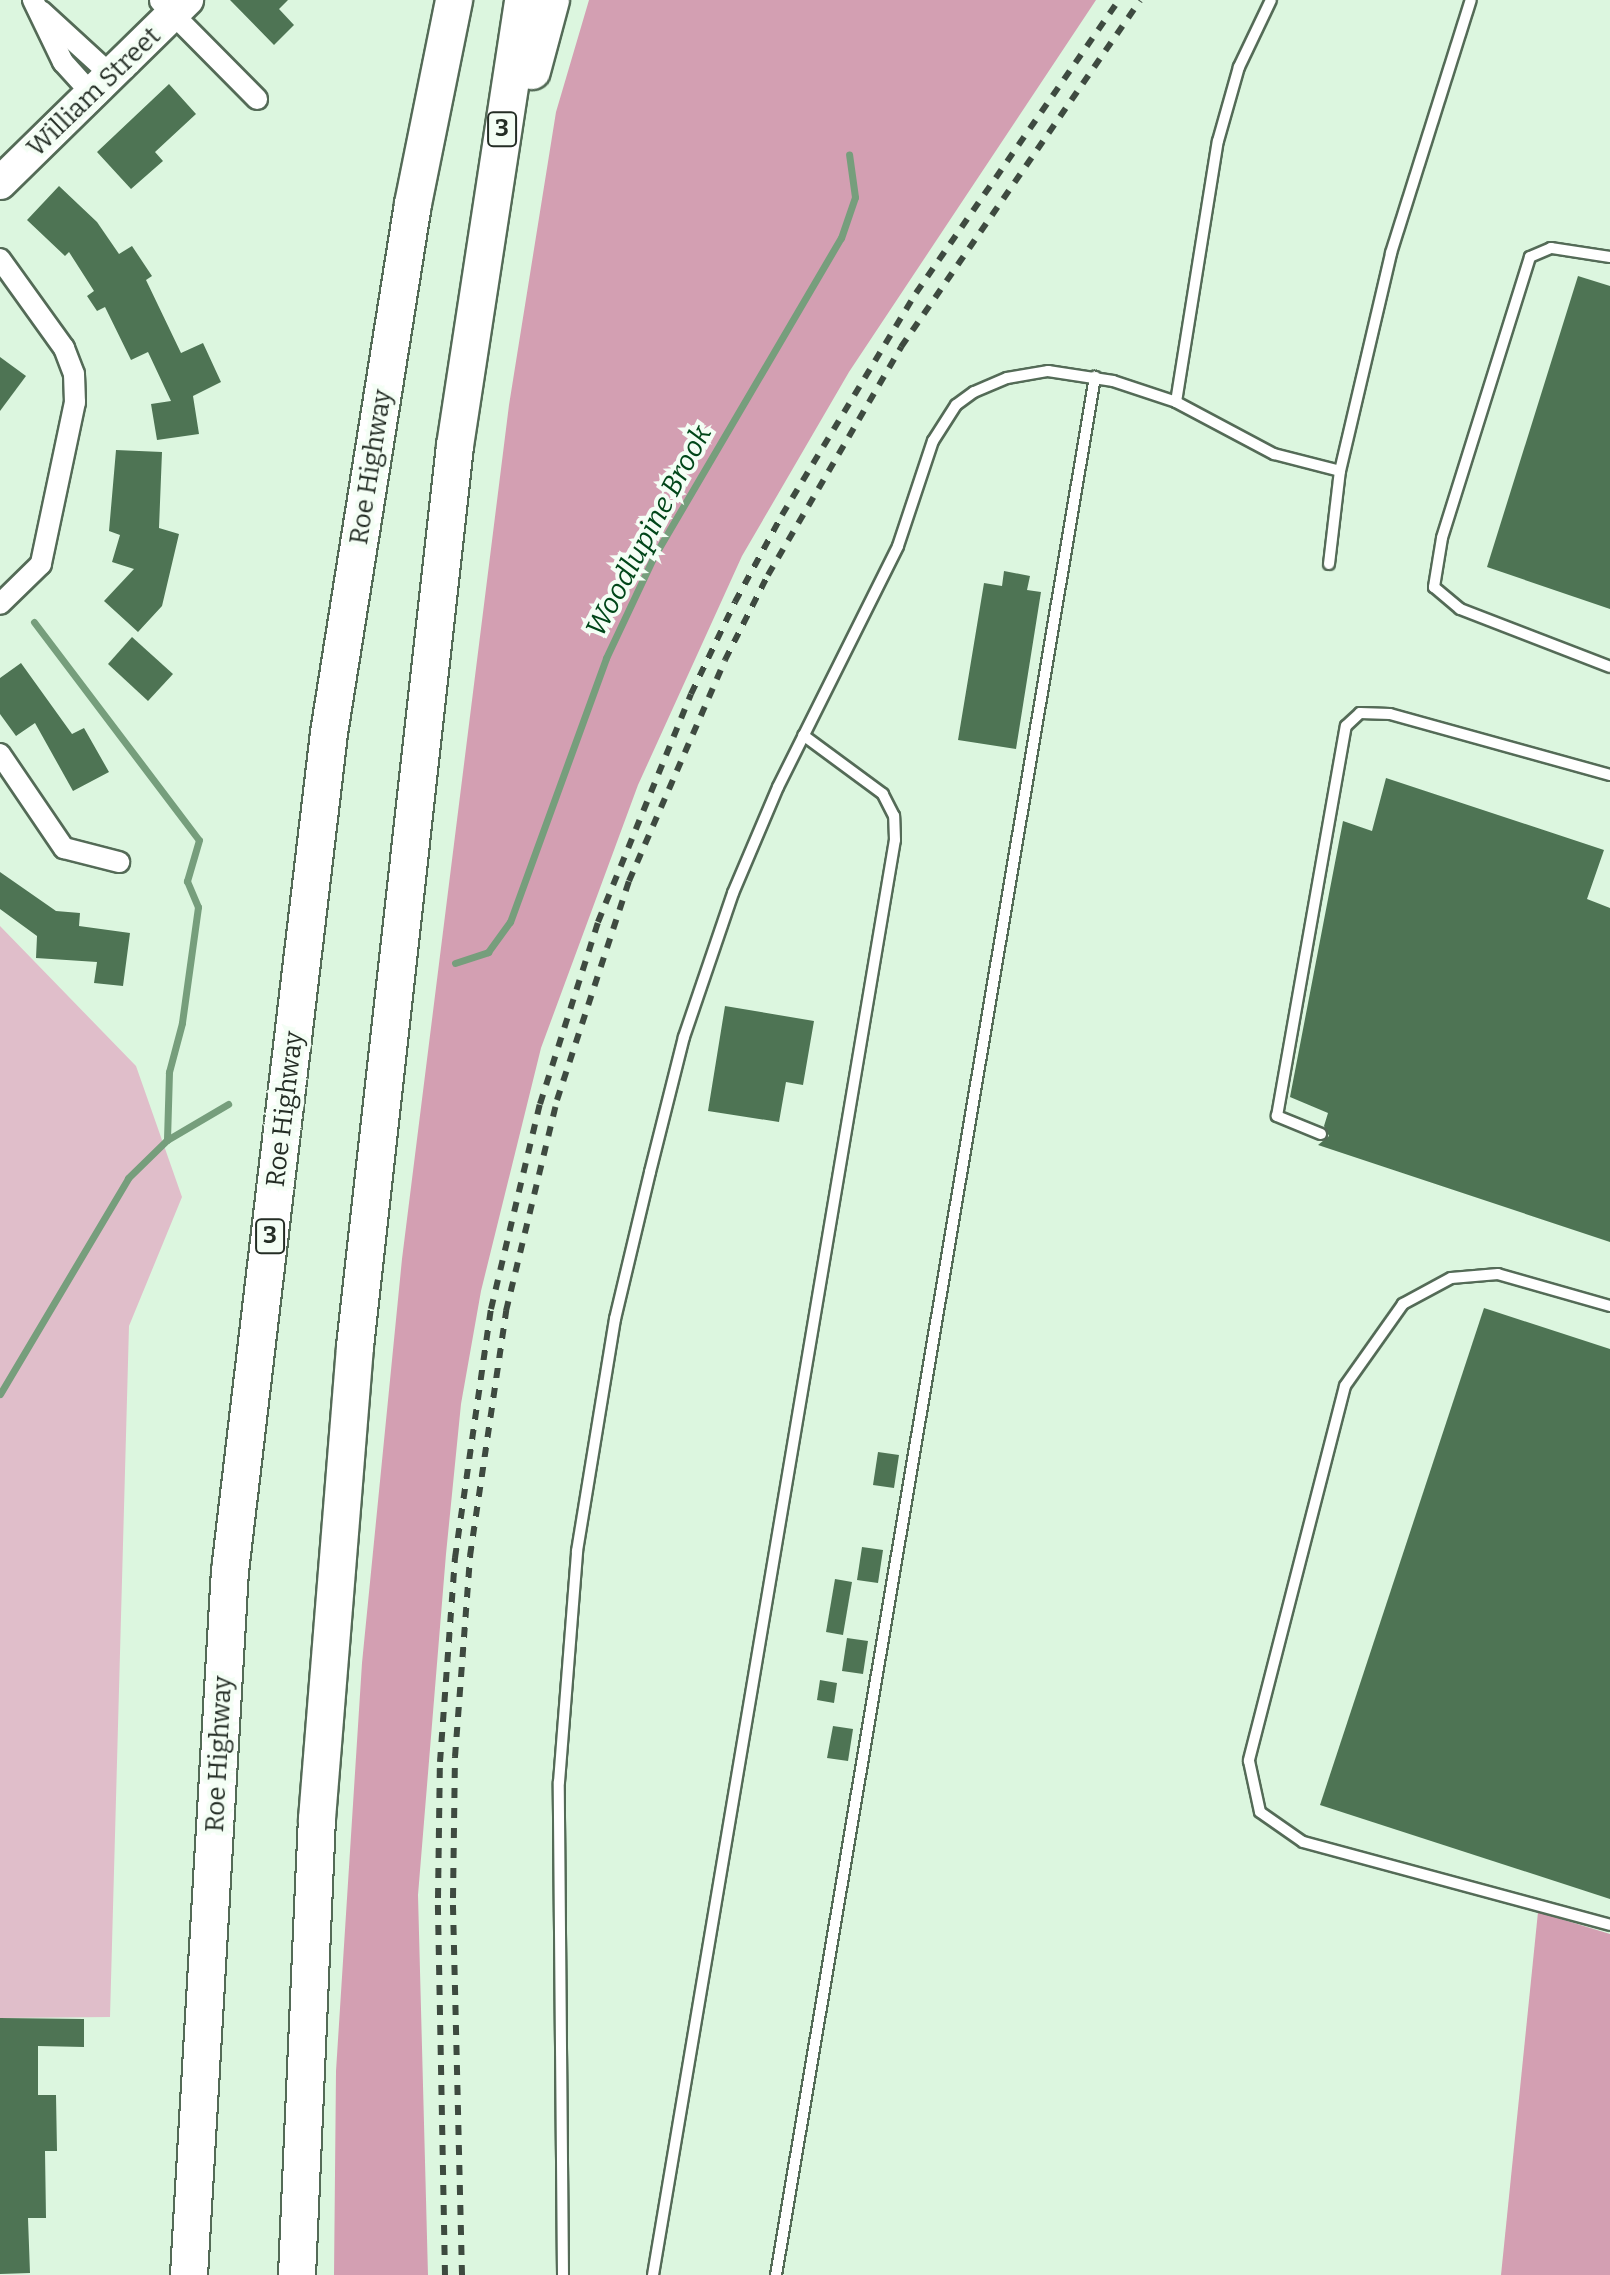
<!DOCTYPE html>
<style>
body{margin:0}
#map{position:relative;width:1610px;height:2275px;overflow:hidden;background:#dcf6df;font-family:Bitter,serif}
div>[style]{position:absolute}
.green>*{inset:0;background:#e0beca}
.forest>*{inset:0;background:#d39fb2}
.stream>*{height:7px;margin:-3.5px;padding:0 3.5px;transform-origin:3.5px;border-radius:3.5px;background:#769e7c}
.building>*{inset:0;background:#4e7454}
.roads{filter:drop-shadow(2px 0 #546b57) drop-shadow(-2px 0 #546b57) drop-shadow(0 2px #546b57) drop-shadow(0 -2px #546b57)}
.service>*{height:10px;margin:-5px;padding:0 5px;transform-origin:5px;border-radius:5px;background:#fff}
.minor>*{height:20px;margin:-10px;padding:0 10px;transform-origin:10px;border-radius:10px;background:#fff}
.primary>*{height:32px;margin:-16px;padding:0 16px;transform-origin:16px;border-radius:16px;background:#fff}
.motorway>*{height:36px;margin:-18px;padding:0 18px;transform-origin:18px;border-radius:18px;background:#fff}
.rail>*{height:6px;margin-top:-3px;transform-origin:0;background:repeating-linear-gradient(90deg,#3e4a40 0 10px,transparent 0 20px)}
span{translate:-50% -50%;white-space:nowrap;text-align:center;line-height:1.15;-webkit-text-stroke:8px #f4fef5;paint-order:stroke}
.shield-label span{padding:2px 6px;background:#f4fef5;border:2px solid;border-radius:6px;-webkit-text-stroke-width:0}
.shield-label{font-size:24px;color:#242d25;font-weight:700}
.street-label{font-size:26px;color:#242d25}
.water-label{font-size:28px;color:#014619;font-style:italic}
</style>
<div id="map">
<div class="green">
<div style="clip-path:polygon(0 926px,136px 1066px,182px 1197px,129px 1326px,110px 2017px,0 2018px)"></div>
</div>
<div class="forest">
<div style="clip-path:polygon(589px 0,1096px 0,849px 372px,742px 556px,638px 785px,541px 1048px,481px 1291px,461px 1404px,446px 1554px,418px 1895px,428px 2275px,334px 2275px,336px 2071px,362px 1663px,402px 1259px,509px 405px,556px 112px)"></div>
<div style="clip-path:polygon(1538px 1912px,1610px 1934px,1610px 2275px,1501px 2275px)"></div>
</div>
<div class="stream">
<div style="left:34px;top:622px;width:273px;rotate:52.9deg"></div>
<div style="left:199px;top:840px;width:43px;rotate:106.3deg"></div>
<div style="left:187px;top:881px;width:28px;rotate:67deg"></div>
<div style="left:198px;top:907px;width:117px;rotate:97.9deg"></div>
<div style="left:182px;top:1023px;width:51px;rotate:104.9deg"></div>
<div style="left:169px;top:1072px;width:68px;rotate:91.7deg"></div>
<div style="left:455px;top:963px;width:35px;rotate:-18deg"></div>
<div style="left:488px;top:952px;width:37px;rotate:-54deg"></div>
<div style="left:510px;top:922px;width:281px;rotate:-70deg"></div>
<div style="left:606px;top:658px;width:110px;rotate:-64.8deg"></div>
<div style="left:653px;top:558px;width:371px;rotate:-59.6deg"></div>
<div style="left:841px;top:238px;width:43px;rotate:-71.1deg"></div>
<div style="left:855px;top:197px;width:43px;rotate:-97.9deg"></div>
<div style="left:0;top:1394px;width:251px;rotate:-59.3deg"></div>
<div style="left:128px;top:1178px;width:54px;rotate:-44.3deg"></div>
<div style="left:167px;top:1140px;width:71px;rotate:-30.5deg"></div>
</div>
<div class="building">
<div style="clip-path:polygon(230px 0,288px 0,279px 9px,294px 25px,274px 45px)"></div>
<div style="clip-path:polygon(169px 84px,196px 114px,155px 152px,163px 161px,131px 189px,97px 152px)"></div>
<div style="clip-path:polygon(59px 186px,97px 222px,119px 254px,132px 246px,152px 276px,146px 280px,181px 353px,203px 343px,221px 382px,193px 396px,199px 434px,157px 440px,151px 404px,171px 401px,148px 352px,131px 360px,105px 307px,97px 311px,87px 296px,94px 291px,69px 252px,65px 256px,27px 220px)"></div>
<div style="clip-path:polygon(1578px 276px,1610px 286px,1610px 609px,1487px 567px)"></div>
<div style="clip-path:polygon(0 357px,26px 376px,0 411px)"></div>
<div style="clip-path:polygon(116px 450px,162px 452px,159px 528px,179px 534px,162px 606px,138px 632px,104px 601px,134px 569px,112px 562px,120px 535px,109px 531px)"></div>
<div style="clip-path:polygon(1004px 571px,1030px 576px,1027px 590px,1041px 592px,1016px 749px,958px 740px,984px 583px,1002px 586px)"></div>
<div style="clip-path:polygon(132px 637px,173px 674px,148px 701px,108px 664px)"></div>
<div style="clip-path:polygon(21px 663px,72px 734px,84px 728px,109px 772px,73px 791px,35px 723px,16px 736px,0 714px,0 678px)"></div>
<div style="clip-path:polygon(1386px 778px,1604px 850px,1587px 899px,1610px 908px,1610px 1242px,1318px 1145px,1329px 1136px,1324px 1126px,1328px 1113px,1290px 1097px,1343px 821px,1372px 831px)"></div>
<div style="clip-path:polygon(0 872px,56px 911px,80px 913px,79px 926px,130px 933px,123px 986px,94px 983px,97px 962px,36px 958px,37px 936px,0 909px)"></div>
<div style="clip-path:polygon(725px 1006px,814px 1021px,803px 1085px,786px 1082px,779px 1122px,708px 1111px)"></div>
<div style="clip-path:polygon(1484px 1308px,1610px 1349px,1610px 1899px,1320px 1805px)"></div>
<div style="clip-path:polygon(878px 1452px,899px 1455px,894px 1488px,873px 1485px)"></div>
<div style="clip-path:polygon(862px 1547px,883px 1550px,878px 1583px,857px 1580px)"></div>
<div style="clip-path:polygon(835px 1579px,852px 1582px,843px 1635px,826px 1632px)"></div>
<div style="clip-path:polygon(847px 1638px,868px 1641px,863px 1674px,842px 1671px)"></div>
<div style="clip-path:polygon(820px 1680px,837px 1683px,834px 1703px,817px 1700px)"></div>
<div style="clip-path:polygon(833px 1726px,853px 1729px,848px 1761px,827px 1758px)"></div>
<div style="clip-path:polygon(0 2018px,84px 2019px,84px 2047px,38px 2046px,38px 2095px,56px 2095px,57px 2151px,45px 2151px,46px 2218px,28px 2218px,30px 2273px,0 2274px)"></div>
</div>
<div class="roads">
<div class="service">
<div style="left:1610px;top:257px;width:60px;rotate:-171.3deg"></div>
<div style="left:1551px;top:248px;width:23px;rotate:157deg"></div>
<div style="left:1530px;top:257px;width:294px;rotate:107.4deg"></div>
<div style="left:1442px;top:538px;width:50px;rotate:99.3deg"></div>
<div style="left:1434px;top:587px;width:34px;rotate:40deg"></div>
<div style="left:1460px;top:609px;width:161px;rotate:21.1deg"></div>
<div style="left:1176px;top:402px;width:264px;rotate:-80.9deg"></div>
<div style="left:1218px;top:141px;width:77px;rotate:-74.2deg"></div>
<div style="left:1239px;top:67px;width:74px;rotate:-64.5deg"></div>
<div style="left:1329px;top:564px;width:94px;rotate:-83.3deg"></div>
<div style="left:1321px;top:1134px;width:48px;rotate:-157.8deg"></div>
<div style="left:1277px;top:1116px;width:396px;rotate:-80deg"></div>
<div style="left:1346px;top:726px;width:19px;rotate:-43deg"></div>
<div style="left:1360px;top:713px;width:30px;rotate:2deg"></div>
<div style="left:1390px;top:714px;width:228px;rotate:15.5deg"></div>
<div style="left:1610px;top:1306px;width:116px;rotate:-164.1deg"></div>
<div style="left:1498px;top:1274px;width:47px;rotate:175.1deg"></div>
<div style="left:1451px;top:1278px;width:55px;rotate:151.6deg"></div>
<div style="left:1403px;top:1304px;width:100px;rotate:125.3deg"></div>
<div style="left:1345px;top:1386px;width:387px;rotate:104.4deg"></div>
<div style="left:1249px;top:1761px;width:52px;rotate:77.8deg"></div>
<div style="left:1260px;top:1812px;width:52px;rotate:34.9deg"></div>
<div style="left:1303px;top:1842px;width:318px;rotate:15.1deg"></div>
<div style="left:563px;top:2275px;width:493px;rotate:-90.5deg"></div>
<div style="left:559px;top:1782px;width:232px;rotate:-85.5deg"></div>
<div style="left:577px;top:1551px;width:235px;rotate:-80.7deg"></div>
<div style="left:615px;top:1319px;width:151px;rotate:-76.6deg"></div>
<div style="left:650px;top:1172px;width:139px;rotate:-75.9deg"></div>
<div style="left:684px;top:1037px;width:152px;rotate:-71.2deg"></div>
<div style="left:733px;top:893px;width:115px;rotate:-67deg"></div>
<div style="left:778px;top:787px;width:269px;rotate:-63.5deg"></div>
<div style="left:898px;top:546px;width:111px;rotate:-71.6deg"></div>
<div style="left:933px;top:441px;width:43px;rotate:-57.4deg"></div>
<div style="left:956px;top:405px;width:22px;rotate:-36deg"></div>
<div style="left:974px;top:392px;width:36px;rotate:-23deg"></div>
<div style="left:1007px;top:378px;width:42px;rotate:-9.7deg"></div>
<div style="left:1048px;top:371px;width:66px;rotate:8.7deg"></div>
<div style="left:1113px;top:381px;width:66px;rotate:18.4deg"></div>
<div style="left:1176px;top:402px;width:111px;rotate:28deg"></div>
<div style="left:1274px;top:454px;width:68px;rotate:14.4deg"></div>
<div style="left:1340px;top:471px;width:224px;rotate:-76.8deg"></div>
<div style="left:1391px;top:253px;width:265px;rotate:-72.5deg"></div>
<div style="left:653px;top:2275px;width:1455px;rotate:-80.43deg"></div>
<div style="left:895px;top:840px;width:24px;rotate:-92deg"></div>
<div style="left:894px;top:816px;width:25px;rotate:-117deg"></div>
<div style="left:883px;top:794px;width:99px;rotate:-143.6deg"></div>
<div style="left:776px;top:2275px;width:1925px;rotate:-80.46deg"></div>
</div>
<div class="minor">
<div style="left:33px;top:0;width:69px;rotate:64.2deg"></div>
<div style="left:63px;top:62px;width:43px;rotate:47.8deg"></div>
<div style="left:160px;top:1px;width:138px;rotate:45.3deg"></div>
<div style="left:41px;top:11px;width:95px;rotate:42.4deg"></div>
<div style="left:0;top:259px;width:110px;rotate:54.3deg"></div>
<div style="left:64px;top:348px;width:28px;rotate:69deg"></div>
<div style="left:74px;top:374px;width:28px;rotate:88deg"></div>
<div style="left:75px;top:402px;width:166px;rotate:101.9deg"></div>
<div style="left:41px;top:564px;width:57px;rotate:135.7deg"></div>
<div style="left:0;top:754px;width:114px;rotate:55.8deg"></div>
<div style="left:64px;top:848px;width:57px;rotate:14.3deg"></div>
</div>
<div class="primary">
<div style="left:0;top:183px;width:262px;rotate:-44.4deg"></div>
</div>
<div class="motorway">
<div style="left:532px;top:71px;width:73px;rotate:-75deg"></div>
<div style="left:189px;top:2275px;width:705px;rotate:-86.67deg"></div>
<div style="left:230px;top:1571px;width:844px;rotate:-83.26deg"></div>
<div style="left:329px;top:733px;width:536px;rotate:-80.98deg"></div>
<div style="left:413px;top:204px;width:208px;rotate:-78.6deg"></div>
<div style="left:297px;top:2275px;width:456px;rotate:-87.5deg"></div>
<div style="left:317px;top:1819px;width:474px;rotate:-85.4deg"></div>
<div style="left:355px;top:1347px;width:907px;rotate:-83.67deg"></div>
<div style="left:455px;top:446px;width:451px;rotate:-81.3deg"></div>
</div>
</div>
<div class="rail">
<div style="left:445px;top:2275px;width:377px;rotate:-91.1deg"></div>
<div style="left:438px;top:1898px;width:136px;rotate:-89.2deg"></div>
<div style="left:440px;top:1762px;width:205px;rotate:-85.8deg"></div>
<div style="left:455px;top:1558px;width:252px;rotate:-81.8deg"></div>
<div style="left:491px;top:1309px;width:211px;rotate:-76.6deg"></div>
<div style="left:540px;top:1104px;width:191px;rotate:-72.3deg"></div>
<div style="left:598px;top:922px;width:246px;rotate:-67.8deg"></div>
<div style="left:691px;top:694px;width:102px;rotate:-64.4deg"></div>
<div style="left:735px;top:602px;width:99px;rotate:-61.6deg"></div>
<div style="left:782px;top:515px;width:259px;rotate:-58.9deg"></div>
<div style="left:916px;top:293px;width:356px;rotate:-55.3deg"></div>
<div style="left:462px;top:2275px;width:377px;rotate:-91.4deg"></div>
<div style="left:453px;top:1898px;width:141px;rotate:-89.2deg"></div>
<div style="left:455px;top:1757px;width:202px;rotate:-85.7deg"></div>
<div style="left:470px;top:1556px;width:248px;rotate:-81.6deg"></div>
<div style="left:506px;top:1311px;width:217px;rotate:-76.4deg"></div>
<div style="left:557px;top:1100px;width:231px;rotate:-71.8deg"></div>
<div style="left:629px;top:881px;width:241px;rotate:-66.5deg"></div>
<div style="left:725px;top:660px;width:95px;rotate:-63.2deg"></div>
<div style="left:768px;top:575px;width:264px;rotate:-59.7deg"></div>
<div style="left:901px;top:347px;width:421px;rotate:-55.4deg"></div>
</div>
<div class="shield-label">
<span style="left:502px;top:129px">3</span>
<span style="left:270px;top:1236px">3</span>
</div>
<div class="street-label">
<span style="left:94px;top:92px;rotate:-44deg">William Street</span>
<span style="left:371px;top:467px;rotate:-81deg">Roe Highway</span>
<span style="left:285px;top:1109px;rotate:-83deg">Roe Highway</span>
<span style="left:219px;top:1754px;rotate:-87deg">Roe Highway</span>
</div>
<div class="water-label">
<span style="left:649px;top:531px;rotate:-62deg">Woodlupine Brook</span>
</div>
</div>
